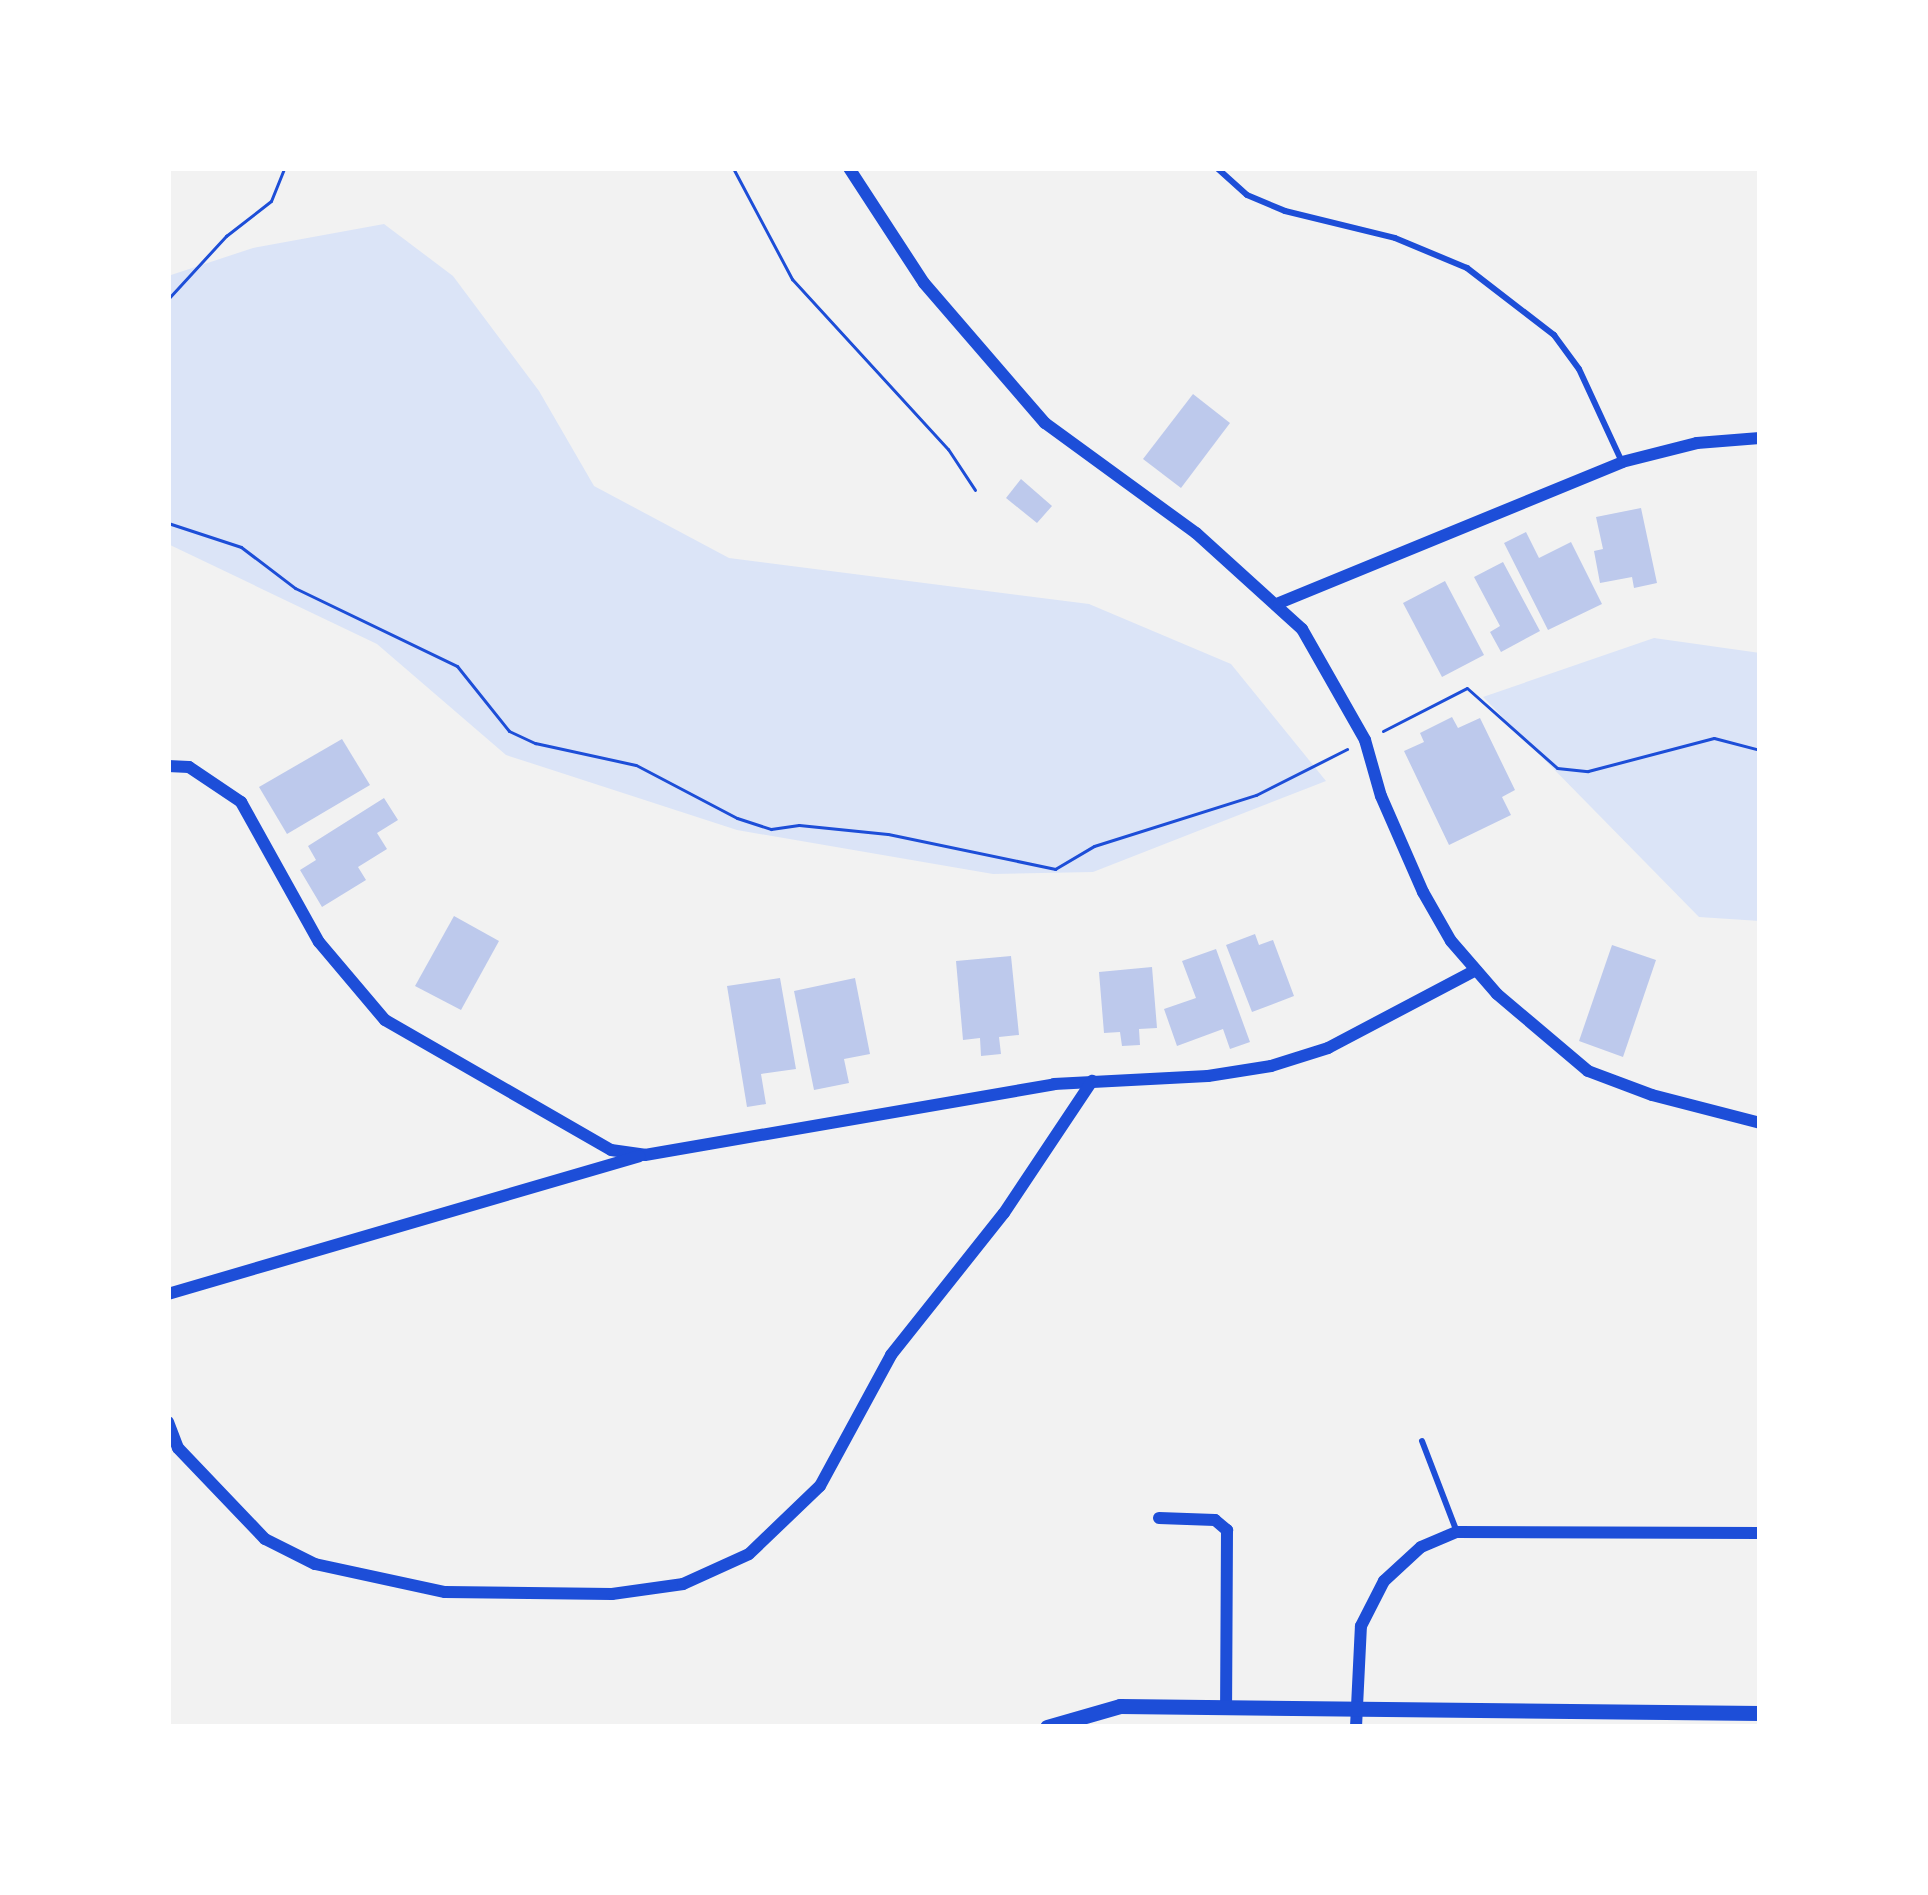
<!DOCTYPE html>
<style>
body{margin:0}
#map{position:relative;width:1928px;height:1895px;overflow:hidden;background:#f2f2f2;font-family:"Sofia Sans Condensed",sans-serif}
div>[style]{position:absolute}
.green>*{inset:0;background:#dbe4f7}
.building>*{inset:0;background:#bdc9ec}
.path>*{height:3px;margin:-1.5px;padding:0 1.5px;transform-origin:1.5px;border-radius:1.5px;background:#1d4ed8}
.service>*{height:6px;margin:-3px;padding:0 3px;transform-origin:3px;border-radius:3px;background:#1d4ed8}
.minor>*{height:12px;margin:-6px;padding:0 6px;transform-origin:6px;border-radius:6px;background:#1d4ed8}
.tertiary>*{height:15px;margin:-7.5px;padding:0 7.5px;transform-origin:7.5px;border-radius:7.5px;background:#1d4ed8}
span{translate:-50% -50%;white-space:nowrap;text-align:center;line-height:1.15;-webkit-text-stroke:10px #fff;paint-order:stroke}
.frame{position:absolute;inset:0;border:171px solid #fff;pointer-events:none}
</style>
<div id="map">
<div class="green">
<div style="clip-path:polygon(384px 224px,453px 276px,539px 391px,594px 486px,729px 558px,1089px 604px,1231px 664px,1326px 781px,1093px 872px,993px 874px,737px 830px,506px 755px,377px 644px,168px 544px,168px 276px,253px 248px)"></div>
<div style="clip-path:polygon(1654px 638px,1760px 653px,1760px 921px,1699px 917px,1483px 697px)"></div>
</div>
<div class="building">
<div style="clip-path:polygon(1193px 394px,1230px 423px,1181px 488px,1143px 459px)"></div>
<div style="clip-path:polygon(1021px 479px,1052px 506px,1037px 523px,1006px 498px)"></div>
<div style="clip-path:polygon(1641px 508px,1657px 583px,1634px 588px,1632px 577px,1600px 583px,1594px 551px,1603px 549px,1596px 517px)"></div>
<div style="clip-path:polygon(1526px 532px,1539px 558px,1571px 542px,1602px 604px,1548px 630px,1504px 543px)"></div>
<div style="clip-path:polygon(1503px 562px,1540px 631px,1501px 652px,1490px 632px,1500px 626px,1474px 577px)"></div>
<div style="clip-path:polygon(1445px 581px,1484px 655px,1442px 677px,1403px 603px)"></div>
<div style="clip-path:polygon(1452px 717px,1458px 728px,1480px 718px,1515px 790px,1502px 797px,1511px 815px,1449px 845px,1404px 751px,1424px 742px,1420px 733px)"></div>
<div style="clip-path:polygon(342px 739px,370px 785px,287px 834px,259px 787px)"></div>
<div style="clip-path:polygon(384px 798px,398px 820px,377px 833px,387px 849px,358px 867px,366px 880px,322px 907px,300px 870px,316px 860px,308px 846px)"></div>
<div style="clip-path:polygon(454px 916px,499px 941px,461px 1010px,415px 986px)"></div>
<div style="clip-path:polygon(1255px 934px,1259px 945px,1273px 940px,1294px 996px,1252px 1012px,1226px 945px)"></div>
<div style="clip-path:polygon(1612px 945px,1656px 960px,1623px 1057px,1579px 1041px)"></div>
<div style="clip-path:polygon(1216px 949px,1250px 1042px,1230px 1049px,1223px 1029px,1177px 1046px,1164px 1009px,1196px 998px,1182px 961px)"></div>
<div style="clip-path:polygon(1011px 956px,1019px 1035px,999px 1037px,1001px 1054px,981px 1056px,980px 1038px,963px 1040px,956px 961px)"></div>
<div style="clip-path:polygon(1152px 967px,1157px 1028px,1139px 1029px,1140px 1045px,1122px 1046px,1120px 1032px,1104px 1033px,1099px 972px)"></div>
<div style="clip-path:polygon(780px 978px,796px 1069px,761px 1074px,766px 1104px,747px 1107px,727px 986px)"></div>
<div style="clip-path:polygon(855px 978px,870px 1054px,844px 1059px,849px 1083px,814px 1090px,794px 991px)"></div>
</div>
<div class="path">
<div style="left:733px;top:168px;width:126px;rotate:62deg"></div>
<div style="left:792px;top:279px;width:231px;rotate:47.5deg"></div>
<div style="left:948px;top:449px;width:49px;rotate:56.6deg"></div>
<div style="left:168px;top:299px;width:86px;rotate:-47.4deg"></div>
<div style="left:226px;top:236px;width:57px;rotate:-37.9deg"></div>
<div style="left:271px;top:201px;width:35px;rotate:-68deg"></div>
<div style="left:168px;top:523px;width:77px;rotate:18.2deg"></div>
<div style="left:241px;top:547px;width:68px;rotate:37.2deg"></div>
<div style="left:295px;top:588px;width:180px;rotate:25.7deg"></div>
<div style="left:457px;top:666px;width:83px;rotate:51.3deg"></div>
<div style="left:509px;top:731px;width:29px;rotate:25deg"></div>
<div style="left:535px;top:743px;width:103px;rotate:12.3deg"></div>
<div style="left:636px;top:765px;width:114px;rotate:27.7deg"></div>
<div style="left:737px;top:818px;width:36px;rotate:18deg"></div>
<div style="left:771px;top:829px;width:28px;rotate:-8deg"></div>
<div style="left:799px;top:825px;width:89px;rotate:5.8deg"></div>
<div style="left:888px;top:834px;width:171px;rotate:11.8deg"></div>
<div style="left:1055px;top:869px;width:45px;rotate:-30.5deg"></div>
<div style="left:1094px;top:846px;width:170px;rotate:-17.5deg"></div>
<div style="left:1256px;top:795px;width:102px;rotate:-26.8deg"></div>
<div style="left:168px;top:574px;width:1px"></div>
<div style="left:1383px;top:731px;width:94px;rotate:-27.1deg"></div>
<div style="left:1467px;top:688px;width:120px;rotate:41.6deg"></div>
<div style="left:1557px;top:768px;width:31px;rotate:6deg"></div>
<div style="left:1588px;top:771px;width:130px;rotate:-14.7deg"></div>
<div style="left:1714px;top:738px;width:48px;rotate:14.6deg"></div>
</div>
<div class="service">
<div style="left:1217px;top:168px;width:40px;rotate:42deg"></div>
<div style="left:1247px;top:195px;width:41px;rotate:22.8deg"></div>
<div style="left:1285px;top:211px;width:113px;rotate:13.8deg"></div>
<div style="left:1395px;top:238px;width:78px;rotate:22.6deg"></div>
<div style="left:1467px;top:268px;width:110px;rotate:37.6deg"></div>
<div style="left:1554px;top:335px;width:42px;rotate:53.7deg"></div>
<div style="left:1579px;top:369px;width:102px;rotate:65.2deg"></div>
<div style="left:1422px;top:1441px;width:97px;rotate:69deg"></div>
</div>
<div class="minor">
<div style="left:849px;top:168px;width:137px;rotate:56.9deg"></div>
<div style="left:924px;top:283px;width:185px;rotate:49.2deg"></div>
<div style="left:1045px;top:423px;width:187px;rotate:36.1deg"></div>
<div style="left:1196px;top:533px;width:143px;rotate:42.2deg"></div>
<div style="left:1302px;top:629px;width:128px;rotate:60.4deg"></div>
<div style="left:1365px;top:740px;width:58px;rotate:74.1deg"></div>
<div style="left:1381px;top:796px;width:105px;rotate:66.4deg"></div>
<div style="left:1423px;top:892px;width:56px;rotate:60.3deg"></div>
<div style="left:1451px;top:941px;width:70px;rotate:49deg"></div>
<div style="left:1497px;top:994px;width:119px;rotate:40.2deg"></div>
<div style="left:1588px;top:1071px;width:68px;rotate:20.6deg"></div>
<div style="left:1652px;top:1095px;width:112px;rotate:14.5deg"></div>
<div style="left:1279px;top:603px;width:371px;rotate:-22.3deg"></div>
<div style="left:1622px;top:462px;width:77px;rotate:-14.2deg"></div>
<div style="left:1697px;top:443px;width:63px;rotate:-4.5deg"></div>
<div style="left:168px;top:766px;width:21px;rotate:3deg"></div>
<div style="left:189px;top:767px;width:63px;rotate:33.9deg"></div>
<div style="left:241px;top:802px;width:160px;rotate:60.9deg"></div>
<div style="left:319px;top:942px;width:102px;rotate:49.8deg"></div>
<div style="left:385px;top:1020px;width:261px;rotate:29.9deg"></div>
<div style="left:611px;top:1150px;width:34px;rotate:8deg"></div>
<div style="left:645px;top:1155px;width:415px;rotate:-9.8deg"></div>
<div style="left:1054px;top:1084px;width:154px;rotate:-3deg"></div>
<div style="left:1208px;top:1076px;width:64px;rotate:-9deg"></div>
<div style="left:1271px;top:1066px;width:60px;rotate:-17.5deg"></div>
<div style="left:1328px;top:1048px;width:167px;rotate:-27.8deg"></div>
<div style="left:168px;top:1294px;width:491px;rotate:-16.3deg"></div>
<div style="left:168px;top:1422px;width:28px;rotate:69deg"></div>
<div style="left:178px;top:1448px;width:126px;rotate:46.3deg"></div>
<div style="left:265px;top:1539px;width:56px;rotate:26.6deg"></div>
<div style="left:315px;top:1564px;width:133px;rotate:12.2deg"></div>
<div style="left:445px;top:1592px;width:167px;rotate:0.7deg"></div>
<div style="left:612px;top:1594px;width:72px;rotate:-8deg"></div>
<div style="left:683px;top:1584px;width:72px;rotate:-24.4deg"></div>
<div style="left:749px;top:1554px;width:98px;rotate:-43.8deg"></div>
<div style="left:820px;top:1486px;width:149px;rotate:-61.5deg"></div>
<div style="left:891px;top:1355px;width:181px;rotate:-51.5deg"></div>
<div style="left:1004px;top:1213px;width:159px;rotate:-56.3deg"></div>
<div style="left:1159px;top:1518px;width:56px;rotate:2deg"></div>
<div style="left:1215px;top:1520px;width:16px;rotate:40deg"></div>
<div style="left:1227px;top:1530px;width:175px;rotate:90.3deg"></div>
<div style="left:1356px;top:1727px;width:101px;rotate:-87.2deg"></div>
<div style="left:1361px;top:1626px;width:51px;rotate:-62.9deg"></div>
<div style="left:1384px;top:1581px;width:50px;rotate:-42.6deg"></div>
<div style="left:1421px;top:1547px;width:39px;rotate:-23deg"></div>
<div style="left:1457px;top:1532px;width:303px;rotate:0.2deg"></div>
</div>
<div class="tertiary">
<div style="left:1047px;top:1727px;width:76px;rotate:-16deg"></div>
<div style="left:1120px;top:1706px;width:640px;rotate:0.63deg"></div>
</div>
<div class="frame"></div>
</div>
